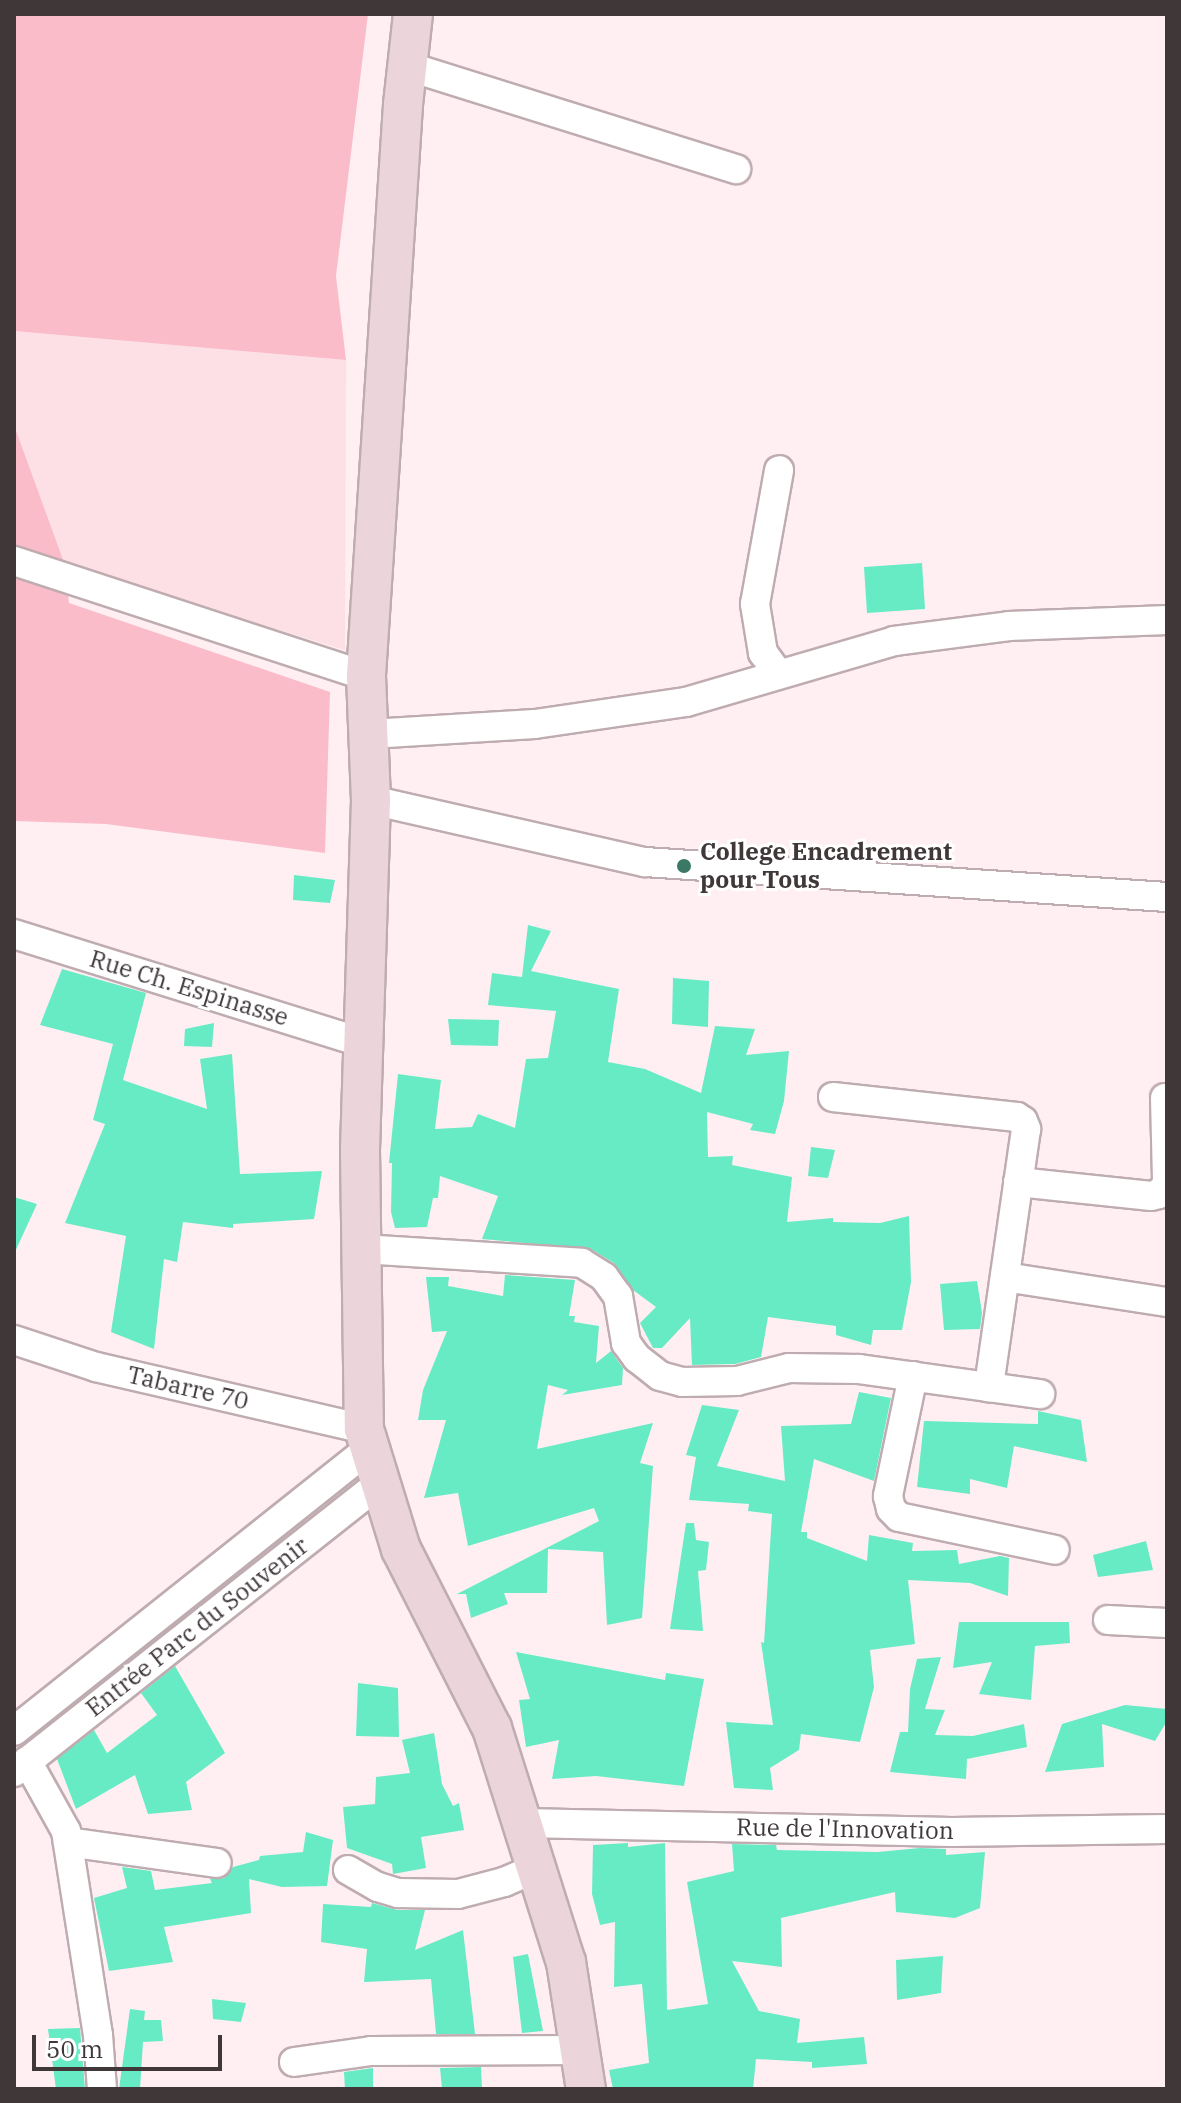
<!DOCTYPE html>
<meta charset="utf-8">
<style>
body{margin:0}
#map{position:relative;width:1181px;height:2103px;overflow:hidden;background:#ffeff2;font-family:"IBM Plex Serif",serif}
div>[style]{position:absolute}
.built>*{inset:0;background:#fde0e5}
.green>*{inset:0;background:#fbbcc9}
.building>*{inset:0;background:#67ebc5}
.roads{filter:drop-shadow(2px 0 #bfacb0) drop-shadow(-2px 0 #bfacb0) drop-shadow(0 2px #bfacb0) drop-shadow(0 -2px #bfacb0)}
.minor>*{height:28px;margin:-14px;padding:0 14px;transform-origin:14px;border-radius:14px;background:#fff}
.secondary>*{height:38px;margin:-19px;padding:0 19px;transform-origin:19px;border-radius:19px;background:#ebd5da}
.dots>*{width:22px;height:22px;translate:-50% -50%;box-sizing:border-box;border:4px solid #fff;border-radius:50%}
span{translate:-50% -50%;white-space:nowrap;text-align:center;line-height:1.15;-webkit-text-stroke:6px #fff;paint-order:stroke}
.poi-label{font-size:24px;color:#3f3738;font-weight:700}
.left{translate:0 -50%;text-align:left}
.street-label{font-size:24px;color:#3f3738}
.frame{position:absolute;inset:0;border:16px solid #3f3738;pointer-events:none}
.scale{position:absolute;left:32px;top:2035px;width:190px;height:36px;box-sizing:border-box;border:4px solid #3f3738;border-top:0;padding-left:10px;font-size:24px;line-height:28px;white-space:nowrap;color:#3f3738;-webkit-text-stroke:6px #fff;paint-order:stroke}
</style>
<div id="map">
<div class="built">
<div style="clip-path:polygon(14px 331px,346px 360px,345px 650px,65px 565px,14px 425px)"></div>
</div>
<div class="green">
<div style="clip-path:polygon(14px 14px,368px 14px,336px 276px,346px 360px,14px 331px)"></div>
<div style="clip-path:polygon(14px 425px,65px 565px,69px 603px,330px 692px,325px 853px,106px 824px,14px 821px)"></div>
</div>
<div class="building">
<div style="clip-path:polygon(922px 563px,925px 609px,867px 613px,864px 567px)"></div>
<div style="clip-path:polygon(294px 875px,335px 880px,330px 903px,293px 900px)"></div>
<div style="clip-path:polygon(528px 925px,551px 931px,531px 971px,619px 989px,608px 1062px,645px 1069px,701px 1093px,715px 1026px,755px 1029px,746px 1055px,789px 1051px,784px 1101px,775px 1134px,750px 1130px,753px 1124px,707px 1112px,708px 1157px,733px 1156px,732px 1165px,792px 1177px,787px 1222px,833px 1218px,833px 1222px,880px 1223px,909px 1216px,911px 1282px,902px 1330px,873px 1330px,871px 1345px,836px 1335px,836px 1326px,768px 1317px,761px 1357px,735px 1364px,692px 1365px,690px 1318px,662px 1348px,653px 1348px,640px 1323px,656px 1307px,633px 1290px,614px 1263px,591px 1249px,482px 1239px,498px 1196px,440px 1176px,438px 1198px,433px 1198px,427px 1227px,395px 1228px,391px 1212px,392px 1163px,389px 1163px,398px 1074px,441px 1080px,435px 1129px,472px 1127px,478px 1114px,515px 1128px,526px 1059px,548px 1058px,556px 1011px,488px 1005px,492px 973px,522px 977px)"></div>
<div style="clip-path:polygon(62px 969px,146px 993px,123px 1080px,207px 1109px,200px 1059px,232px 1054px,240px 1174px,322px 1171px,314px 1219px,233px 1224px,233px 1228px,183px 1222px,177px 1262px,164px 1259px,154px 1349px,111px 1332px,126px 1236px,65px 1223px,105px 1124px,93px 1120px,113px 1044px,40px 1025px)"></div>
<div style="clip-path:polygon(673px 978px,709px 981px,708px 1027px,672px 1024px)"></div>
<div style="clip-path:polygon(448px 1019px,499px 1020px,498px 1046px,451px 1045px)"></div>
<div style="clip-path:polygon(214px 1023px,212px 1047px,184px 1046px,185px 1029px)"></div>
<div style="clip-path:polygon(811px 1147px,835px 1150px,828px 1178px,808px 1176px)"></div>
<div style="clip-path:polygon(14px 1197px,37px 1204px,14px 1254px)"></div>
<div style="clip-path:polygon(505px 1275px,575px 1280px,569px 1316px,575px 1316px,574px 1322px,599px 1326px,596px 1363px,611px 1351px,623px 1368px,622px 1385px,562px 1395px,568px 1390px,548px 1385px,537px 1449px,653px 1423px,640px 1463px,653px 1466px,642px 1618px,607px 1625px,603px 1552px,548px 1549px,547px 1593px,504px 1593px,508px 1604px,471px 1618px,466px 1594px,457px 1594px,599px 1521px,594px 1508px,468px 1546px,458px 1493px,424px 1498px,446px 1420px,418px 1420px,423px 1390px,447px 1331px,432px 1332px,426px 1277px,449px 1277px,448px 1286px,503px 1296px)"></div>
<div style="clip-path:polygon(977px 1281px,982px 1313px,980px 1329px,944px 1330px,940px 1284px)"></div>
<div style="clip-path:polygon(859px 1392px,891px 1398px,874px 1481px,814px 1459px,801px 1532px,807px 1532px,807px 1538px,867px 1561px,869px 1535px,913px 1543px,912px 1551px,957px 1550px,959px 1564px,1000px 1556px,1009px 1558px,1008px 1596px,970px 1583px,908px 1580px,915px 1644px,870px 1650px,874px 1687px,860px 1742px,801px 1734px,799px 1750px,770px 1768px,773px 1790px,734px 1788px,726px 1722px,773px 1725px,761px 1642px,764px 1643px,772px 1514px,748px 1511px,749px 1504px,689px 1500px,696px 1457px,686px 1455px,702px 1405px,739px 1410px,717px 1466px,785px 1481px,781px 1426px,851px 1424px)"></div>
<div style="clip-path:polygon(1038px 1411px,1081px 1420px,1087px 1462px,1014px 1446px,1007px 1488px,970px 1479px,970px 1494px,917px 1487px,924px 1421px,1038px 1424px)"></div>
<div style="clip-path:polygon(686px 1523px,694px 1523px,696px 1540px,709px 1542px,706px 1570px,698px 1571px,703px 1631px,670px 1629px)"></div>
<div style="clip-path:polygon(1146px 1541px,1153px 1570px,1098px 1577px,1093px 1555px)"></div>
<div style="clip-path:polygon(959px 1622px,1069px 1622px,1070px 1643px,1035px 1646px,1031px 1700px,979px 1694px,992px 1662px,953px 1668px)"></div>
<div style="clip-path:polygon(516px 1652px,665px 1680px,666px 1673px,704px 1679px,684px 1786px,596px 1776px,552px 1779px,559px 1740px,526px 1747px,519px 1700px,530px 1699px)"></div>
<div style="clip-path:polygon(941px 1657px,925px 1709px,945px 1710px,935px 1735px,973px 1736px,1024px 1724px,1027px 1747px,967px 1759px,966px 1779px,890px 1772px,900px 1732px,908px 1732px,910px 1689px,917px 1659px)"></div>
<div style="clip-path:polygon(175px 1666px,225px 1753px,186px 1782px,192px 1810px,148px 1814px,135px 1775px,76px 1809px,57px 1759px,94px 1730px,107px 1753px,157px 1715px,141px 1693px)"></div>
<div style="clip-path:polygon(358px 1683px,398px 1688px,399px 1737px,356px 1736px)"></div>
<div style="clip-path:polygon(1125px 1705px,1167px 1709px,1167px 1721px,1155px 1741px,1102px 1724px,1104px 1767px,1045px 1772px,1062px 1724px)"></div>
<div style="clip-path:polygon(434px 1733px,442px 1784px,453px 1806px,459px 1803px,464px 1830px,421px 1837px,426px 1868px,393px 1874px,392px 1864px,347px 1848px,343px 1807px,375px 1804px,376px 1777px,410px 1773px,402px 1740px)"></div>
<div style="clip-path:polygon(306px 1832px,333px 1840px,327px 1886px,282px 1887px,249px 1879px,251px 1913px,164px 1927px,173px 1962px,109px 1971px,94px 1898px,127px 1888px,122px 1867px,151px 1871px,155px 1890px,212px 1883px,210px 1879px,224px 1878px,233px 1867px,259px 1860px,260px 1856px,303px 1852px)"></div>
<div style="clip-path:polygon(628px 1843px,628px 1847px,665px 1843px,667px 2010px,708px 2004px,687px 1882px,734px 1871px,732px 1844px,776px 1845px,777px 1850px,878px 1852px,920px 1848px,946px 1849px,946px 1855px,985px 1852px,980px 1908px,955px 1918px,896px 1912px,895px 1892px,781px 1918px,782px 1967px,732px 1961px,759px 2011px,800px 2019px,797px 2043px,864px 2037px,867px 2064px,812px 2068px,812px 2062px,756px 2059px,753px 2089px,613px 2089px,609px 2070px,649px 2063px,642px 1984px,614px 1987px,615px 1922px,600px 1925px,592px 1894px,593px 1845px)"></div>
<div style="clip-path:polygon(372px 1903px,397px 1910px,425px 1910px,415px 1950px,463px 1930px,475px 2034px,436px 2034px,431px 1979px,364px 1982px,367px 1949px,321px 1942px,323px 1904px,371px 1907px)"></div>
<div style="clip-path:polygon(528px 1954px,543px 2031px,522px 2033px,513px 1957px)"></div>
<div style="clip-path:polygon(943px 1956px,941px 1993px,897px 2000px,896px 1960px)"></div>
<div style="clip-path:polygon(212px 1999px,246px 2003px,241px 2022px,213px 2019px)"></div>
<div style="clip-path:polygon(130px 2009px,145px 2011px,144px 2020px,161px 2020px,163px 2041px,143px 2042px,140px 2089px,119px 2089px)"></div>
<div style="clip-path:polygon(80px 2028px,85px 2089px,56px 2089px,48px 2029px)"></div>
<div style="clip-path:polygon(481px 2067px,482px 2089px,442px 2089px,440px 2068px)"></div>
<div style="clip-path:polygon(373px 2068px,373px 2089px,345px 2089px,344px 2072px)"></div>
</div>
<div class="roads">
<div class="minor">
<div style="left:407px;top:66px;width:345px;rotate:17.4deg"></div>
<div style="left:14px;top:561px;width:370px;rotate:18.1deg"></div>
<div style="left:777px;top:672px;width:24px;rotate:-126deg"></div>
<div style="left:763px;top:653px;width:50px;rotate:-99.3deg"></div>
<div style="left:755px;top:604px;width:136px;rotate:-79.8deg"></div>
<div style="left:370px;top:734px;width:165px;rotate:-3.5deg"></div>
<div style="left:535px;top:724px;width:153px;rotate:-8.3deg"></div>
<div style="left:686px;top:702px;width:217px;rotate:-16.3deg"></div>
<div style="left:894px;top:641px;width:116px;rotate:-7.4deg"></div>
<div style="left:1009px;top:626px;width:158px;rotate:-2.2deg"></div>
<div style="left:371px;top:800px;width:281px;rotate:12.8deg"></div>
<div style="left:645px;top:862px;width:523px;rotate:3.84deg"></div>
<div style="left:14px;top:934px;width:367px;rotate:17.3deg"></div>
<div style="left:833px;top:1097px;width:185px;rotate:6.2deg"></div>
<div style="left:1017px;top:1117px;width:7px;rotate:34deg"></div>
<div style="left:1023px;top:1121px;width:9px;rotate:69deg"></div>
<div style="left:1026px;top:1129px;width:261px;rotate:98.2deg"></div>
<div style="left:1165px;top:1098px;width:80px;rotate:88.6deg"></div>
<div style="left:1018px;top:1182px;width:134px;rotate:6deg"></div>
<div style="left:1151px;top:1196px;width:8px;rotate:-14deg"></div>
<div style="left:1159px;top:1194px;width:13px;rotate:-51deg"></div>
<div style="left:362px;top:1249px;width:220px;rotate:3.6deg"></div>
<div style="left:582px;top:1263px;width:26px;rotate:32deg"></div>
<div style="left:604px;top:1277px;width:24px;rotate:54deg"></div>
<div style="left:618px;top:1296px;width:48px;rotate:80.3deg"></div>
<div style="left:626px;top:1343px;width:19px;rotate:54deg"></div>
<div style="left:637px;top:1358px;width:29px;rotate:38deg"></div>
<div style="left:660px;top:1376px;width:23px;rotate:15deg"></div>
<div style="left:682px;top:1382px;width:55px;rotate:-1deg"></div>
<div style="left:737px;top:1381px;width:54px;rotate:-14deg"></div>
<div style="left:789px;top:1368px;width:70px;rotate:0.8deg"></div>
<div style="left:859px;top:1369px;width:183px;rotate:7.9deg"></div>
<div style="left:1005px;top:1277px;width:164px;rotate:8.8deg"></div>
<div style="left:14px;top:1340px;width:86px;rotate:18.2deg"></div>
<div style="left:96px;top:1367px;width:275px;rotate:13deg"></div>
<div style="left:913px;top:1376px;width:123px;rotate:101.8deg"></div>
<div style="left:888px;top:1496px;width:13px;rotate:77deg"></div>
<div style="left:891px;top:1509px;width:11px;rotate:45deg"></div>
<div style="left:899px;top:1517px;width:159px;rotate:11.9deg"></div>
<div style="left:1108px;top:1620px;width:59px;rotate:2.9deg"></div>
<div style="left:14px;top:1731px;width:453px;rotate:-38.5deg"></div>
<div style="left:27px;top:1761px;width:80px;rotate:60.9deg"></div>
<div style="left:66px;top:1831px;width:206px;rotate:81.1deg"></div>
<div style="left:98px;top:2035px;width:54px;rotate:85.8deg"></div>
<div style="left:14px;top:1772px;width:466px;rotate:-38.3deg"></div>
<div style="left:523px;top:1823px;width:429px;rotate:1.2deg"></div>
<div style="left:952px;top:1832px;width:215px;rotate:-0.8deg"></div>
<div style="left:68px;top:1842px;width:150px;rotate:8deg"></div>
<div style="left:348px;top:1870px;width:34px;rotate:30deg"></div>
<div style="left:378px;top:1887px;width:21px;rotate:17deg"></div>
<div style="left:398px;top:1893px;width:60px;rotate:1deg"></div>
<div style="left:458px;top:1894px;width:48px;rotate:-14.6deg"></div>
<div style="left:504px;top:1882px;width:36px;rotate:-23deg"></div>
<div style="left:294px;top:2062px;width:78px;rotate:-8.1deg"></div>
<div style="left:371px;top:2051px;width:209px;rotate:-0.3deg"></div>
</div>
<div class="secondary">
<div style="left:413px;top:14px;width:92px;rotate:96.3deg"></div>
<div style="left:403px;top:105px;width:572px;rotate:93.71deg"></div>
<div style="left:366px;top:676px;width:124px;rotate:87.7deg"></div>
<div style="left:371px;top:800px;width:350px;rotate:91.8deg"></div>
<div style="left:360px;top:1150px;width:279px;rotate:89.2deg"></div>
<div style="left:364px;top:1429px;width:126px;rotate:72.9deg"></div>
<div style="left:401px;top:1549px;width:201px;rotate:63.1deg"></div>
<div style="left:492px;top:1728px;width:245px;rotate:72.5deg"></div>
<div style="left:566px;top:1962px;width:129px;rotate:81.1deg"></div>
</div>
</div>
<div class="dots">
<div style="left:684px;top:866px;background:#3b7966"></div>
</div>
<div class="poi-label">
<span class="left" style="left:700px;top:866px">College Encadrement<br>pour Tous</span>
</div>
<div class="street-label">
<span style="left:189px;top:988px;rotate:17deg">Rue Ch. Espinasse</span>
<span style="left:188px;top:1388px;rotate:13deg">Tabarre 70</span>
<span style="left:197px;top:1627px;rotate:-38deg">Entrée Parc du Souvenir</span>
<span style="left:845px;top:1829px;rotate:1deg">Rue de l'Innovation</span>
</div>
<div class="frame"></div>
<div class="scale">50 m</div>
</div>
